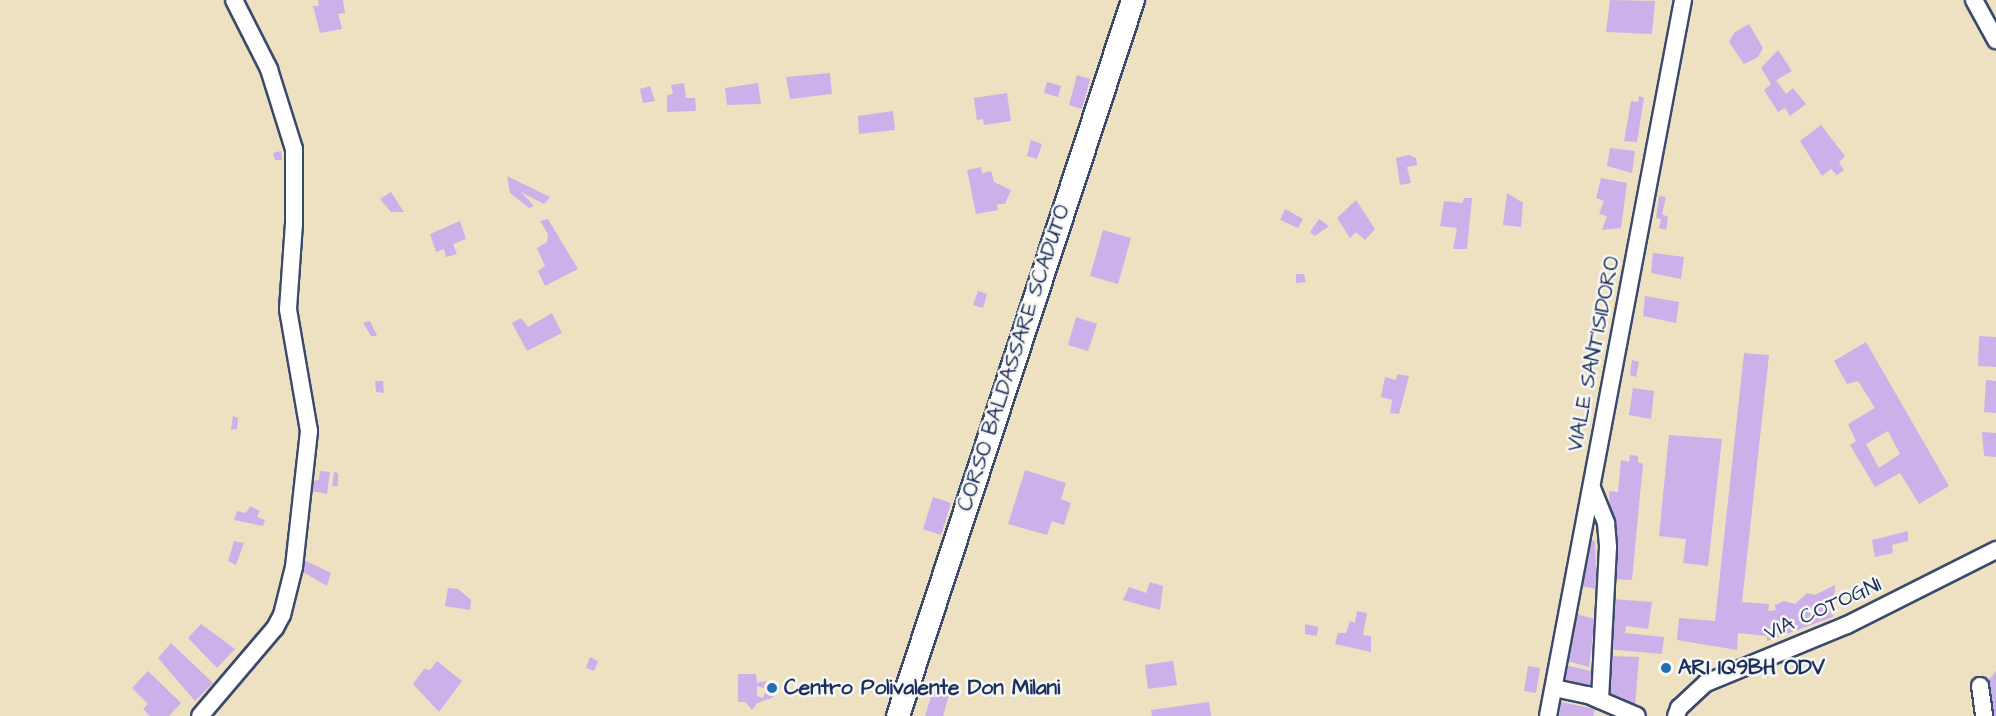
<!DOCTYPE html>
<style>
body{margin:0}
#map{position:relative;width:1996px;height:716px;overflow:hidden;background:#ede1c1;font-family:"Architects Daughter",sans-serif}
div>[style]{position:absolute}
.building>*{inset:0;background:#ccb0ea}
.roads{filter:drop-shadow(2px 0 #3a4a6d) drop-shadow(-2px 0 #3a4a6d) drop-shadow(0 2px #3a4a6d) drop-shadow(0 -2px #3a4a6d)}
.street>*{height:16px;margin:-8px;padding:0 8px;transform-origin:8px;border-radius:8px;background:#fff}
.secondary>*{height:22px;margin:-11px;padding:0 11px;transform-origin:11px;border-radius:11px;background:#fff}
.dots>*{width:16px;height:16px;translate:-50% -50%;box-sizing:border-box;border:3px solid #f6f6f2;border-radius:50%}
span{translate:-50% -50%;white-space:nowrap;text-align:center;line-height:1.15;-webkit-text-stroke:5px #f6f6f2;paint-order:stroke}
.street-label{font-size:21px;color:#1b2f5e}
.poi-label{font-size:21px;color:#1b2f5e;font-weight:700}
.left{translate:0 -50%;text-align:left}
</style>
<div id="map">
<div class="building">
<div style="clip-path:polygon(318px 0,343px 0,345px 13px,338px 14px,342px 29px,320px 33px,313px 6px,319px 6px)"></div>
<div style="clip-path:polygon(1610px 0,1655px 1px,1652px 34px,1606px 32px)"></div>
<div style="clip-path:polygon(1749px 24px,1763px 48px,1758px 57px,1744px 64px,1729px 42px,1734px 33px)"></div>
<div style="clip-path:polygon(1778px 50px,1792px 71px,1776px 80px,1786px 94px,1793px 88px,1806px 104px,1790px 116px,1785px 108px,1778px 112px,1764px 90px,1771px 84px,1761px 68px)"></div>
<div style="clip-path:polygon(830px 73px,832px 94px,790px 99px,786px 77px)"></div>
<div style="clip-path:polygon(1077px 75px,1090px 79px,1082px 109px,1069px 105px)"></div>
<div style="clip-path:polygon(1047px 82px,1061px 86px,1058px 97px,1044px 93px)"></div>
<div style="clip-path:polygon(684px 83px,686px 98px,695px 98px,696px 111px,667px 112px,667px 95px,673px 94px,671px 85px)"></div>
<div style="clip-path:polygon(758px 83px,761px 104px,727px 105px,725px 88px)"></div>
<div style="clip-path:polygon(650px 86px,655px 101px,643px 103px,640px 89px)"></div>
<div style="clip-path:polygon(1007px 93px,1011px 121px,984px 125px,983px 119px,977px 120px,974px 98px)"></div>
<div style="clip-path:polygon(1639px 96px,1644px 98px,1637px 142px,1624px 141px,1631px 101px,1638px 102px)"></div>
<div style="clip-path:polygon(893px 111px,895px 130px,859px 134px,858px 116px)"></div>
<div style="clip-path:polygon(1821px 125px,1845px 156px,1839px 162px,1844px 170px,1837px 175px,1831px 169px,1822px 176px,1800px 141px)"></div>
<div style="clip-path:polygon(1031px 140px,1042px 144px,1037px 159px,1027px 156px)"></div>
<div style="clip-path:polygon(1610px 148px,1635px 151px,1632px 173px,1607px 166px)"></div>
<div style="clip-path:polygon(281px 151px,282px 160px,275px 160px,273px 153px)"></div>
<div style="clip-path:polygon(1409px 155px,1416px 158px,1417px 165px,1407px 167px,1411px 183px,1400px 185px,1396px 158px)"></div>
<div style="clip-path:polygon(981px 167px,982px 173px,991px 171px,994px 182px,1011px 190px,1005px 204px,997px 204px,998px 210px,976px 214px,967px 170px)"></div>
<div style="clip-path:polygon(507px 176px,550px 197px,544px 204px,521px 192px,534px 206px,529px 208px,510px 193px)"></div>
<div style="clip-path:polygon(1601px 178px,1627px 183px,1621px 228px,1602px 230px,1607px 216px,1599px 214px,1604px 201px,1596px 198px)"></div>
<div style="clip-path:polygon(391px 192px,404px 212px,391px 212px,380px 199px)"></div>
<div style="clip-path:polygon(1507px 193px,1523px 203px,1521px 227px,1503px 225px)"></div>
<div style="clip-path:polygon(1659px 196px,1666px 197px,1662px 214px,1668px 217px,1666px 230px,1659px 228px,1661px 219px,1656px 218px)"></div>
<div style="clip-path:polygon(1464px 198px,1472px 198px,1467px 249px,1453px 249px,1457px 228px,1440px 226px,1444px 201px,1462px 203px)"></div>
<div style="clip-path:polygon(1356px 200px,1375px 229px,1365px 240px,1356px 232px,1350px 238px,1337px 218px)"></div>
<div style="clip-path:polygon(1285px 209px,1303px 219px,1298px 228px,1280px 220px)"></div>
<div style="clip-path:polygon(548px 219px,578px 269px,545px 286px,538px 271px,545px 266px,537px 248px,547px 242px,548px 234px,540px 221px)"></div>
<div style="clip-path:polygon(1319px 219px,1329px 226px,1315px 236px,1310px 232px)"></div>
<div style="clip-path:polygon(460px 221px,466px 239px,453px 244px,457px 254px,446px 257px,444px 249px,436px 252px,430px 234px)"></div>
<div style="clip-path:polygon(1103px 230px,1131px 238px,1118px 284px,1090px 276px)"></div>
<div style="clip-path:polygon(1653px 253px,1684px 257px,1681px 279px,1651px 273px)"></div>
<div style="clip-path:polygon(1296px 274px,1304px 274px,1306px 282px,1296px 283px)"></div>
<div style="clip-path:polygon(978px 291px,987px 294px,983px 308px,973px 305px)"></div>
<div style="clip-path:polygon(1645px 296px,1679px 302px,1676px 323px,1643px 316px)"></div>
<div style="clip-path:polygon(552px 313px,562px 333px,527px 351px,512px 323px,521px 318px,528px 327px)"></div>
<div style="clip-path:polygon(1076px 317px,1097px 324px,1088px 351px,1068px 345px)"></div>
<div style="clip-path:polygon(370px 321px,377px 336px,371px 336px,363px 323px)"></div>
<div style="clip-path:polygon(1979px 336px,1996px 337px,1996px 367px,1978px 366px)"></div>
<div style="clip-path:polygon(evenodd,1866px 342px,1949px 486px,1919px 504px,1900px 473px,1875px 487px,1850px 445px,1856px 441px,1848px 424px,1875px 408px,1858px 381px,1847px 384px,1834px 361px,1866px 342px,1888px 431px,1900px 454px,1879px 468px,1866px 444px,1888px 431px)"></div>
<div style="clip-path:polygon(1744px 353px,1769px 355px,1742px 602px,1769px 604px,1768px 611px,1776px 610px,1775px 605px,1784px 601px,1795px 604px,1807px 593px,1815px 595px,1835px 585px,1833px 617px,1767px 641px,1767px 636px,1738px 633px,1737px 650px,1677px 640px,1679px 618px,1715px 621px)"></div>
<div style="clip-path:polygon(1632px 360px,1639px 362px,1636px 377px,1630px 375px)"></div>
<div style="clip-path:polygon(1397px 374px,1409px 376px,1399px 414px,1390px 413px,1392px 400px,1381px 397px,1385px 377px,1396px 380px)"></div>
<div style="clip-path:polygon(1986px 380px,1996px 381px,1996px 413px,1984px 412px)"></div>
<div style="clip-path:polygon(375px 381px,383px 381px,384px 393px,376px 392px)"></div>
<div style="clip-path:polygon(1633px 388px,1654px 391px,1651px 419px,1629px 415px)"></div>
<div style="clip-path:polygon(233px 416px,238px 418px,237px 429px,231px 430px)"></div>
<div style="clip-path:polygon(1982px 432px,1996px 433px,1996px 457px,1984px 456px)"></div>
<div style="clip-path:polygon(1669px 435px,1722px 439px,1708px 566px,1683px 563px,1686px 539px,1659px 536px)"></div>
<div style="clip-path:polygon(1630px 455px,1638px 456px,1638px 462px,1643px 464px,1632px 580px,1614px 579px,1609px 491px,1618px 492px,1621px 460px,1629px 462px)"></div>
<div style="clip-path:polygon(1025px 470px,1066px 483px,1061px 499px,1071px 503px,1064px 525px,1052px 521px,1047px 535px,1008px 524px)"></div>
<div style="clip-path:polygon(320px 471px,330px 472px,327px 494px,312px 491px,313px 481px,319px 480px)"></div>
<div style="clip-path:polygon(334px 472px,338px 473px,338px 486px,332px 486px)"></div>
<div style="clip-path:polygon(933px 497px,951px 503px,941px 535px,923px 529px)"></div>
<div style="clip-path:polygon(250px 506px,260px 511px,257px 517px,265px 520px,263px 526px,234px 520px,237px 511px,246px 513px)"></div>
<div style="clip-path:polygon(1908px 531px,1908px 541px,1892px 545px,1893px 553px,1875px 557px,1872px 540px)"></div>
<div style="clip-path:polygon(1586px 539px,1595px 541px,1597px 589px,1580px 586px)"></div>
<div style="clip-path:polygon(234px 541px,244px 543px,236px 565px,228px 561px)"></div>
<div style="clip-path:polygon(304px 560px,331px 573px,327px 586px,301px 571px)"></div>
<div style="clip-path:polygon(1150px 582px,1163px 586px,1160px 610px,1123px 600px,1129px 587px,1146px 593px)"></div>
<div style="clip-path:polygon(448px 588px,458px 589px,471px 600px,470px 610px,445px 606px)"></div>
<div style="clip-path:polygon(1612px 599px,1652px 602px,1648px 629px,1626px 626px,1625px 633px,1664px 637px,1662px 654px,1607px 649px)"></div>
<div style="clip-path:polygon(1357px 611px,1367px 613px,1363px 635px,1371px 636px,1371px 652px,1335px 644px,1338px 633px,1346px 633px,1350px 621px,1355px 623px)"></div>
<div style="clip-path:polygon(1573px 613px,1595px 619px,1589px 667px,1564px 660px)"></div>
<div style="clip-path:polygon(201px 624px,235px 649px,217px 668px,188px 638px)"></div>
<div style="clip-path:polygon(1305px 624px,1318px 627px,1317px 636px,1305px 634px)"></div>
<div style="clip-path:polygon(171px 643px,213px 683px,195px 701px,158px 658px)"></div>
<div style="clip-path:polygon(1607px 656px,1639px 657px,1635px 707px,1617px 701px,1606px 689px)"></div>
<div style="clip-path:polygon(590px 657px,598px 661px,594px 671px,586px 668px)"></div>
<div style="clip-path:polygon(437px 661px,462px 681px,439px 712px,413px 684px,424px 669px,430px 670px)"></div>
<div style="clip-path:polygon(1173px 661px,1177px 685px,1148px 689px,1145px 665px)"></div>
<div style="clip-path:polygon(1564px 665px,1592px 671px,1591px 689px,1561px 683px)"></div>
<div style="clip-path:polygon(1528px 666px,1540px 668px,1536px 693px,1524px 691px)"></div>
<div style="clip-path:polygon(148px 671px,181px 703px,169px 716px,150px 716px,143px 709px,148px 704px,132px 688px)"></div>
<div style="clip-path:polygon(1996px 671px,1996px 716px,1991px 716px,1986px 683px)"></div>
<div style="clip-path:polygon(evenodd,738px 674px,756px 674px,757px 683px,766px 681px,780px 687px,772px 698px,757px 703px,752px 710px,745px 702px,738px 702px,738px 674px,757px 686px,766px 689px,763px 698px,757px 696px,757px 686px)"></div>
<div style="clip-path:polygon(933px 690px,949px 695px,943px 716px,925px 716px)"></div>
<div style="clip-path:polygon(1209px 702px,1211px 716px,1152px 716px,1151px 710px)"></div>
<div style="clip-path:polygon(1561px 702px,1595px 709px,1593px 716px,1559px 716px)"></div>
</div>
<div class="roads">
<div class="street">
<div style="left:1974px;top:0;width:46px;rotate:61.2deg"></div>
<div style="left:1592px;top:488px;width:38px;rotate:68deg"></div>
<div style="left:1606px;top:523px;width:24px;rotate:85deg"></div>
<div style="left:1608px;top:547px;width:153px;rotate:93deg"></div>
<div style="left:1980px;top:686px;width:30px;rotate:82deg"></div>
<div style="left:1554px;top:688px;width:35px;rotate:12deg"></div>
<div style="left:1588px;top:695px;width:53px;rotate:23.2deg"></div>
<div style="left:200px;top:716px;width:116px;rotate:-49.6deg"></div>
<div style="left:275px;top:628px;width:15px;rotate:-62deg"></div>
<div style="left:282px;top:615px;width:49px;rotate:-76deg"></div>
<div style="left:294px;top:567px;width:137px;rotate:-83.7deg"></div>
<div style="left:309px;top:431px;width:124px;rotate:-99.8deg"></div>
<div style="left:288px;top:309px;width:85px;rotate:-86deg"></div>
<div style="left:294px;top:224px;width:75px;rotate:-90deg"></div>
<div style="left:294px;top:149px;width:84px;rotate:-107.4deg"></div>
<div style="left:269px;top:69px;width:77px;rotate:-116.9deg"></div>
<div style="left:1548px;top:716px;width:729px;rotate:-79.32deg"></div>
<div style="left:1676px;top:716px;width:9px;rotate:-69deg"></div>
<div style="left:1679px;top:708px;width:37px;rotate:-43deg"></div>
<div style="left:1706px;top:683px;width:152px;rotate:-22.4deg"></div>
<div style="left:1847px;top:625px;width:167px;rotate:-26.7deg"></div>
</div>
<div class="secondary">
<div style="left:898px;top:716px;width:754px;rotate:-71.83deg"></div>
</div>
</div>
<div class="dots">
<div style="left:1666px;top:668px;background:#1f6fb2"></div>
<div style="left:772px;top:688px;background:#1f6fb2"></div>
</div>
<div class="street-label">
<span style="left:1594px;top:354px;rotate:-79deg">VIALE SANT'ISIDORO</span>
<span style="left:1014px;top:358px;rotate:-72deg">CORSO BALDASSARE SCADUTO</span>
<span style="left:1823px;top:609px;rotate:-24deg">VIA COTOGNI</span>
</div>
<div class="poi-label">
<span class="left" style="left:1678px;top:668px">ARI IQ9BH ODV</span>
<span class="left" style="left:784px;top:688px">Centro Polivalente Don Milani</span>
</div>
</div>
